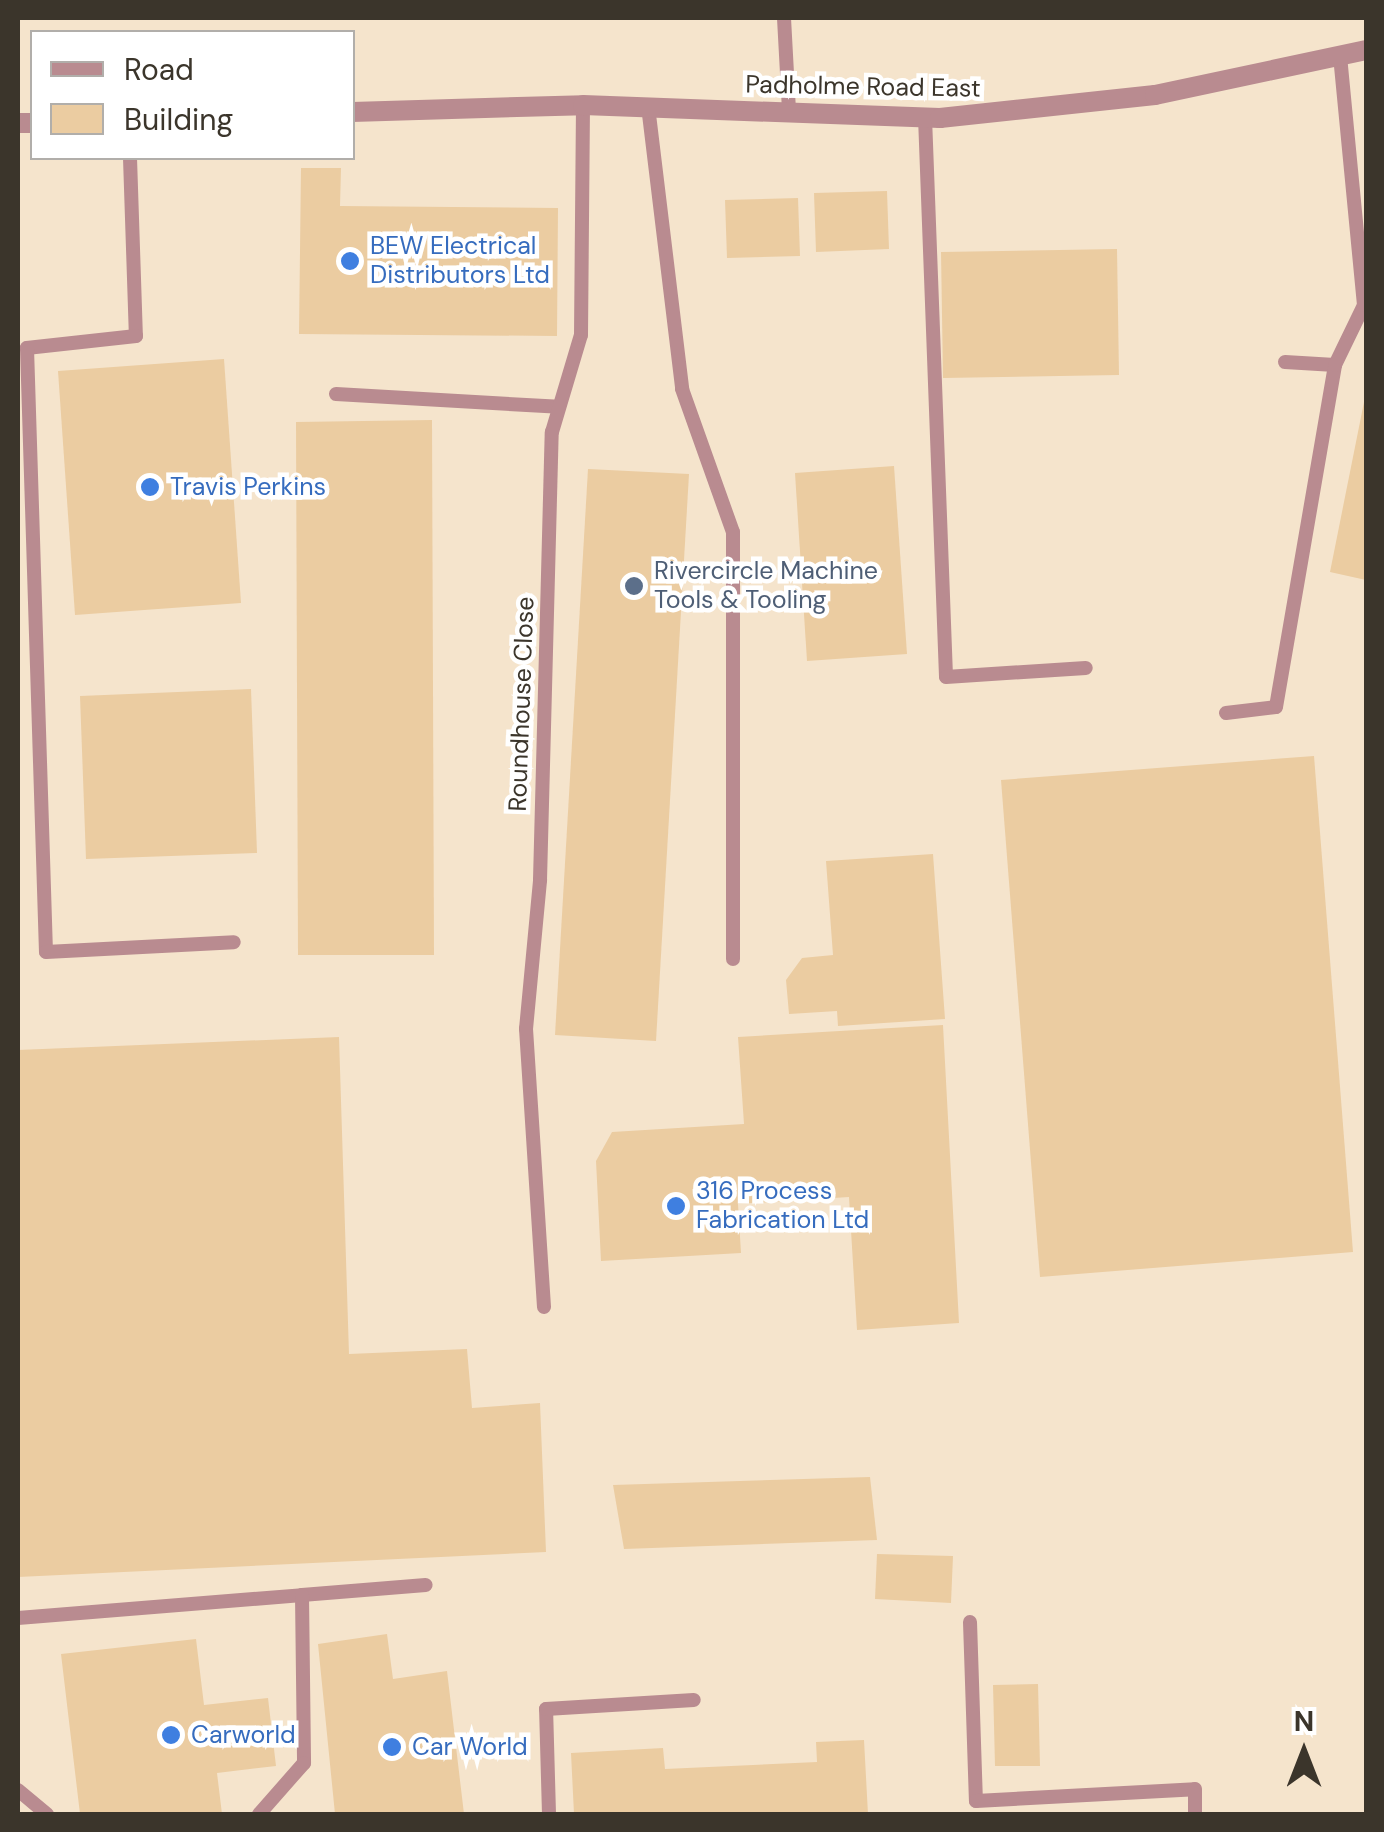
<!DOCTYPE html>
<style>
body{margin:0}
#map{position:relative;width:1384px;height:1832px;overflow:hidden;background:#f5e4cc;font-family:"DM Sans",sans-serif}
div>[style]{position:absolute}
.building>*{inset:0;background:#ebcca1}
.service>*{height:14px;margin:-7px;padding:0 7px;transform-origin:7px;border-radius:7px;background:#b98b90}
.tertiary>*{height:20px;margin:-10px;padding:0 10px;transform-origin:10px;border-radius:10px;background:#b98b90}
.dots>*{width:28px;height:28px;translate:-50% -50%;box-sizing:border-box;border:5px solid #fff;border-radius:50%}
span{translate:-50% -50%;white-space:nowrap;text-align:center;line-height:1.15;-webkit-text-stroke:9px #fff;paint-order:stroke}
.street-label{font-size:25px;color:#3b352b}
.shop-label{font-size:25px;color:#366cbe}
.left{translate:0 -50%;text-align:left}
.service-label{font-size:25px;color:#4e5e75}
.frame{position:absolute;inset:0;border:20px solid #3b352b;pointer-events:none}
.legend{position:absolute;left:30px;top:30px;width:325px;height:130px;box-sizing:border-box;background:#fff;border:2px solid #b1aeaa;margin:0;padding:12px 18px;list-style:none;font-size:30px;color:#3b352b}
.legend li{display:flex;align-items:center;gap:20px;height:50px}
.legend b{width:50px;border:2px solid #b1aeaa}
.north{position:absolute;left:1254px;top:1702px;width:100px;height:100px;-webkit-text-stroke:8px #fff;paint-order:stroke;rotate:0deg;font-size:28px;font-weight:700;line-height:40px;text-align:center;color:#3b352b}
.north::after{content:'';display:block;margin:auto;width:35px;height:45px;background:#3b352b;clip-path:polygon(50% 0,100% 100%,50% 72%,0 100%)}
</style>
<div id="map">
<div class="building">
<div style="clip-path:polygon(301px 168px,341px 168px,340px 206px,558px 208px,557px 336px,299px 334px)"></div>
<div style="clip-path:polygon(887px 191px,889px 249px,816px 252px,814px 193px)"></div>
<div style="clip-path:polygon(798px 198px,800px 256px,727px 258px,725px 200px)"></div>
<div style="clip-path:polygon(1117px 249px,1119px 375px,943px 378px,941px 252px)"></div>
<div style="clip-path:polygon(224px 359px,241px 603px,75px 615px,58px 371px)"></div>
<div style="clip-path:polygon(1365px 397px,1366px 397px,1366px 580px,1330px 572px)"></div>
<div style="clip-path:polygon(432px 420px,434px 955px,298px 955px,296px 422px)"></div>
<div style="clip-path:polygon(894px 466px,907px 654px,807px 661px,795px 473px)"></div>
<div style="clip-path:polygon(588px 469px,689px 474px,656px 1041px,555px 1035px)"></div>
<div style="clip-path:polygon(251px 689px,257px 853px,86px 859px,80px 696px)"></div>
<div style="clip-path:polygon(1314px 756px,1353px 1252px,1040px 1277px,1001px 780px)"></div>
<div style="clip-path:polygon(933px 854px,945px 1019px,838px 1026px,837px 1011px,789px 1014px,786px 980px,802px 958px,833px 955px,826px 861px)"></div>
<div style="clip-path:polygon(943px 1025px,959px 1323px,857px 1330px,849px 1197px,738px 1204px,741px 1253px,601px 1261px,596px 1161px,612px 1132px,744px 1124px,738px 1037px)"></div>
<div style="clip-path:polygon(339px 1037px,349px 1354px,467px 1349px,472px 1408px,540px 1403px,546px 1552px,18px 1577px,18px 1050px)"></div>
<div style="clip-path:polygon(870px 1477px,877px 1540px,624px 1549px,613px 1485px)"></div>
<div style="clip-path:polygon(877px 1554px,953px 1556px,951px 1603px,875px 1599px)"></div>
<div style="clip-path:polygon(387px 1634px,393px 1679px,447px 1671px,464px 1814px,335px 1814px,318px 1644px)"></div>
<div style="clip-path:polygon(196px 1639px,204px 1705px,268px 1698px,276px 1766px,217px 1773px,222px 1814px,80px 1814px,61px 1654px)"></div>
<div style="clip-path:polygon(1038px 1684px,1040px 1766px,995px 1766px,993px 1685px)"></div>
<div style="clip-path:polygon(864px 1740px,868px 1814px,574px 1814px,571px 1753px,663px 1748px,665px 1769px,817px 1762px,816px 1742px)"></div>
</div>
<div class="service">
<div style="left:784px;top:18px;width:93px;rotate:86.9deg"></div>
<div style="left:648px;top:106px;width:285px;rotate:83.1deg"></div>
<div style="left:682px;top:389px;width:152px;rotate:70.4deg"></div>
<div style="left:733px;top:532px;width:427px;rotate:90deg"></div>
<div style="left:925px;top:117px;width:560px;rotate:87.85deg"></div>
<div style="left:946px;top:677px;width:140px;rotate:-3.7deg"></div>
<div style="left:130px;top:158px;width:178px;rotate:88.1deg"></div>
<div style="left:136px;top:336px;width:110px;rotate:173.7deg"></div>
<div style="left:27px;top:348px;width:604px;rotate:88.2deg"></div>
<div style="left:46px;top:952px;width:188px;rotate:-3deg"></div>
<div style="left:1285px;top:362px;width:50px;rotate:3.4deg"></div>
<div style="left:336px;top:394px;width:223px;rotate:3.3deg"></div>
<div style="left:1226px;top:713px;width:50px;rotate:-6.8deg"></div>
<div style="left:1276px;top:707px;width:347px;rotate:-80.2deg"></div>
<div style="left:1335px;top:365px;width:67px;rotate:-64.2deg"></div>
<div style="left:1364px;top:305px;width:250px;rotate:-95.5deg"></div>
<div style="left:544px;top:1307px;width:279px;rotate:-93.7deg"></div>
<div style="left:526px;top:1029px;width:150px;rotate:-84.6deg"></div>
<div style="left:540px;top:880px;width:448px;rotate:-88.5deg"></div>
<div style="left:552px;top:432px;width:101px;rotate:-73.4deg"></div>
<div style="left:581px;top:335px;width:230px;rotate:-89.5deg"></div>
<div style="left:302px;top:1595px;width:124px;rotate:-4.6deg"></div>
<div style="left:18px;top:1618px;width:285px;rotate:-4.6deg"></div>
<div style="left:302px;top:1595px;width:168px;rotate:89.3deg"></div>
<div style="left:304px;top:1763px;width:68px;rotate:131.4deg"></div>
<div style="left:970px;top:1622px;width:179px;rotate:88.1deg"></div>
<div style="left:976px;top:1801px;width:219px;rotate:-3.1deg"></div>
<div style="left:1195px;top:1789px;width:25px;rotate:90deg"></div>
<div style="left:18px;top:1790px;width:38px;rotate:40deg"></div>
<div style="left:549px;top:1814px;width:105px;rotate:-91.6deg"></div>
<div style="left:546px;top:1709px;width:148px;rotate:-3.5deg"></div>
</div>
<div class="tertiary">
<div style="left:352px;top:112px;width:231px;rotate:-1.7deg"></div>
<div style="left:583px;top:105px;width:357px;rotate:2.1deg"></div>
<div style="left:940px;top:118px;width:216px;rotate:-6.1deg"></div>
<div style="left:1155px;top:95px;width:216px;rotate:-12deg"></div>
<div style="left:18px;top:123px;width:14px"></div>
</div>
<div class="dots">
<div style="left:350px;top:261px;background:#3f7fe0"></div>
<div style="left:150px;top:487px;background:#3f7fe0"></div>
<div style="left:634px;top:586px;background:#5c6f8a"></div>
<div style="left:676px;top:1206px;background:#3f7fe0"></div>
<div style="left:171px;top:1735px;background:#3f7fe0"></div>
<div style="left:392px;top:1747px;background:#3f7fe0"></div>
</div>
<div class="street-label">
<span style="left:863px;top:87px;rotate:1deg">Padholme Road East</span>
<span style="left:522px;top:704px;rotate:-88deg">Roundhouse Close</span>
</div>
<div class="shop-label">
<span class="left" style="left:370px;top:261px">BEW Electrical<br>Distributors Ltd</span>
<span class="left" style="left:170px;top:487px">Travis Perkins</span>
<span class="left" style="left:696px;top:1206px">316 Process<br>Fabrication Ltd</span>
<span class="left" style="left:191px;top:1735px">Carworld</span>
<span class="left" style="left:412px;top:1747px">Car World</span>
</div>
<div class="service-label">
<span class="left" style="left:654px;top:586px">Rivercircle Machine<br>Tools &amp; Tooling</span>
</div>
<div class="frame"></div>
<ul class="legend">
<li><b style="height:12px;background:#b98b90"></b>Road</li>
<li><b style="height:28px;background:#ebcca1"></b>Building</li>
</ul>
<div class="north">N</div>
</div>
